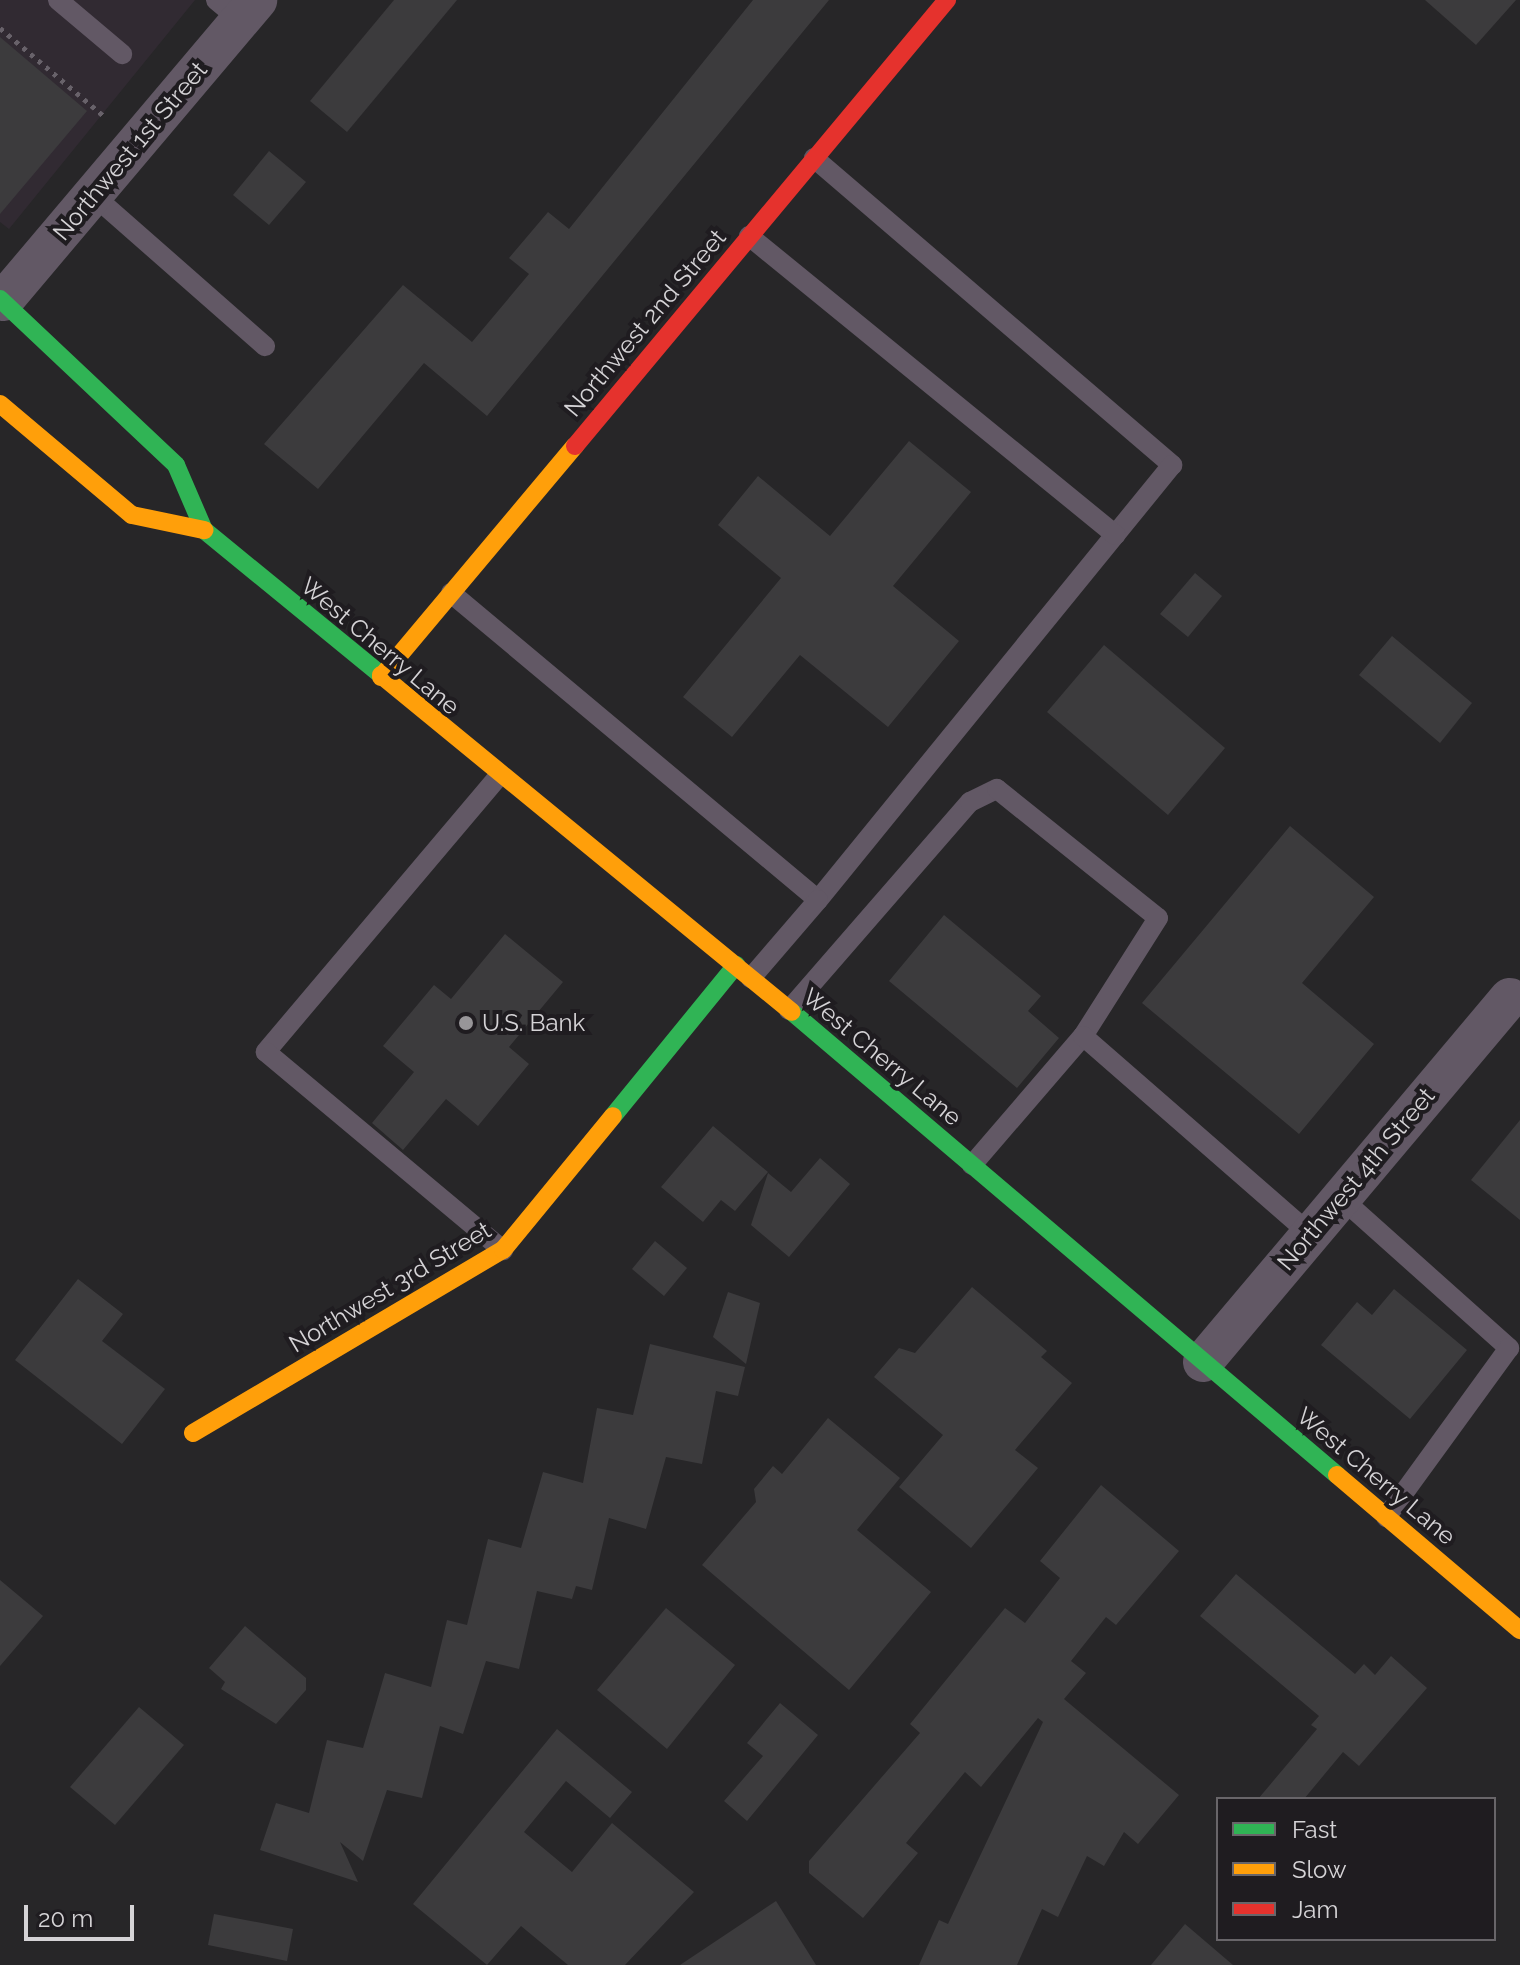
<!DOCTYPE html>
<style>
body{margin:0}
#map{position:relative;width:1520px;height:1965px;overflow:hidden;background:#272628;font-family:Raleway,sans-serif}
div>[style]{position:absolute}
.built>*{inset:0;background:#312a32}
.building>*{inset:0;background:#3c3b3d}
.path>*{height:5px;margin-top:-2.5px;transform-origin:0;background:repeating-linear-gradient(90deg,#68626a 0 4px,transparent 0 10px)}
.lane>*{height:20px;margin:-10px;padding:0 10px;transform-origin:10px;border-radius:10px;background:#625865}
.street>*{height:40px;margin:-20px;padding:0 20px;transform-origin:20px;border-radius:20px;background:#625865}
.fast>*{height:18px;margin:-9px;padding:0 9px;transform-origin:9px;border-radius:9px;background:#30b455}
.slow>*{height:18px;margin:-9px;padding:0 9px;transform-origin:9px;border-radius:9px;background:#ff9f0a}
.jam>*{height:18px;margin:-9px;padding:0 9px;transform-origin:9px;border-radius:9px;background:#e5322d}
.dots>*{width:22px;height:22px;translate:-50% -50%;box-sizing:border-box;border:4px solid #1f1c20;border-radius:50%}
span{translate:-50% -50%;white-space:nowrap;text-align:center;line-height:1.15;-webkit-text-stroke:8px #1f1c20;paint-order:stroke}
.street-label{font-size:24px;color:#d5d3d6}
.poi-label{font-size:24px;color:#d5d3d6}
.left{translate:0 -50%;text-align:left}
.legend{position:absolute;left:1216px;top:1797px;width:280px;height:144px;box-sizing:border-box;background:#1f1c20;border:2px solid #686569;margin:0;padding:10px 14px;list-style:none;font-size:24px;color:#d5d3d6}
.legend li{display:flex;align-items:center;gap:16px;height:40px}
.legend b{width:40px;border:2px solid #686569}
.scale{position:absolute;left:24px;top:1905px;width:110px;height:36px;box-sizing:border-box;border:4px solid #d5d3d6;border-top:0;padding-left:10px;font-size:24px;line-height:28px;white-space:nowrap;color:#d5d3d6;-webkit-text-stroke:6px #1f1c20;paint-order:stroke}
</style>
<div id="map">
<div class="built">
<div style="clip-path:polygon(0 0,195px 0,9px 229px,0 222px)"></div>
</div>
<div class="building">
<div style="clip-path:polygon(394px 0,457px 0,347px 132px,310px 101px)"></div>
<div style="clip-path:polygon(753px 0,829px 0,487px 416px,424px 363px,318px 489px,264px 444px,403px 285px,472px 342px,529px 274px,509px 258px,548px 212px,569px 229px)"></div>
<div style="clip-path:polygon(1425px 0,1516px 0,1476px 45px)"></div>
<div style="clip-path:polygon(0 37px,87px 111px,0 214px)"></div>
<div style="clip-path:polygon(269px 151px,306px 182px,269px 225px,233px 195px)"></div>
<div style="clip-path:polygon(909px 441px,971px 492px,893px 586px,959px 641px,888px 727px,800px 655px,732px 737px,683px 697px,781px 578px,718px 525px,758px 476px,830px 536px)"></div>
<div style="clip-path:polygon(1195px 573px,1222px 596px,1188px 637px,1160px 614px)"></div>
<div style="clip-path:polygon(1392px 636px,1472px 703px,1440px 743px,1359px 675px)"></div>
<div style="clip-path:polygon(1104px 645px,1225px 748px,1168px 815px,1047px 712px)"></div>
<div style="clip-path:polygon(1290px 826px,1374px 897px,1302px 983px,1374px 1044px,1299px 1134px,1142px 1003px)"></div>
<div style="clip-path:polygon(944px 915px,1041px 996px,1028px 1011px,1059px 1038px,1017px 1088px,889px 981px)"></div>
<div style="clip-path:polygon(505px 934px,563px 982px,509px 1047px,529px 1064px,478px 1126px,446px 1099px,403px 1150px,372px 1123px,414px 1072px,383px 1046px,434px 985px,451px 999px)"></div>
<div style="clip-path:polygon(1520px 1120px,1520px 1220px,1471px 1180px)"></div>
<div style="clip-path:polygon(713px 1126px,768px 1172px,735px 1211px,721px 1200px,703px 1222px,661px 1187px)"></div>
<div style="clip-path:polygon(820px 1158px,850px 1184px,789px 1257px,751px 1225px,768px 1173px,791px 1192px)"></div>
<div style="clip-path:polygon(655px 1241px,687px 1268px,664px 1296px,632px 1269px)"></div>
<div style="clip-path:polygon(78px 1279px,123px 1314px,102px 1341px,165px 1389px,122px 1444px,15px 1360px)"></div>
<div style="clip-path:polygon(972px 1287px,1047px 1351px,1041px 1357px,1072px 1383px,1015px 1450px,1038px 1468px,971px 1548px,899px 1487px,943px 1435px,874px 1377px,899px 1348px,915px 1353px)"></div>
<div style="clip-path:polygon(1394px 1289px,1467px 1350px,1410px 1419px,1321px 1345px,1357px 1302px,1372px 1315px)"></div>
<div style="clip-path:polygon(728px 1292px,760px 1303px,746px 1364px,713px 1337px)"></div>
<div style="clip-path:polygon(650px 1344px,745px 1367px,738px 1396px,716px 1391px,702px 1464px,666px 1457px,646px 1529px,609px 1518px,592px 1590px,576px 1586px,572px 1599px,537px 1591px,519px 1669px,486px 1661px,463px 1734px,440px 1726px,422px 1798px,387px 1790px,363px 1861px,340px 1842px,358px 1882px,260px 1850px,276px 1803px,309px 1813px,327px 1740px,363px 1748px,385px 1673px,431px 1687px,447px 1620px,467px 1625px,488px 1539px,521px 1548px,543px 1472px,583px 1483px,597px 1408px,633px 1415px)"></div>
<div style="clip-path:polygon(828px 1418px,900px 1478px,857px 1530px,931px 1592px,849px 1690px,702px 1565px,756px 1502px,754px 1489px,773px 1466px,782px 1474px)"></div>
<div style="clip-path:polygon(1101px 1485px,1179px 1551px,1116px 1625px,1106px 1617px,1071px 1661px,1086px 1673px,1064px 1699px,1179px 1795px,1138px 1844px,1124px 1832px,1104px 1866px,1087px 1856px,1058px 1917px,1042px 1909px,1017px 1965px,919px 1965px,939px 1920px,948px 1924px,1043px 1722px,1038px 1718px,981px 1787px,965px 1772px,906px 1843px,918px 1853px,863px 1918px,809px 1873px,809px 1861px,920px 1733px,910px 1724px,1005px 1608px,1025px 1623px,1060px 1578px,1040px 1561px)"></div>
<div style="clip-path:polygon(1236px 1574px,1355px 1674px,1364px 1664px,1375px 1675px,1391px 1656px,1427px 1688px,1359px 1766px,1343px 1752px,1304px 1799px,1258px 1799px,1317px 1729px,1311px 1725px,1319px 1716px,1200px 1616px)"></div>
<div style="clip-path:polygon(0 1580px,43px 1616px,0 1666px)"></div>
<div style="clip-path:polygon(666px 1608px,735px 1665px,667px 1749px,597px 1690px)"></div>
<div style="clip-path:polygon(245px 1626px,306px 1678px,306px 1690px,276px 1724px,221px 1689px,225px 1682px,209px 1668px)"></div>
<div style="clip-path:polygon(780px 1703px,818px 1735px,747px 1821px,724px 1801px,763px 1756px,747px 1743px)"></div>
<div style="clip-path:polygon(139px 1707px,184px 1745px,115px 1825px,70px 1787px)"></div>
<div style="clip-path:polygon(557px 1729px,632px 1792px,610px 1818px,566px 1781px,524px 1832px,572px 1872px,612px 1823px,694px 1892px,625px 1965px,568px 1965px,521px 1926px,487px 1965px,413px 1904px)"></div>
<div style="clip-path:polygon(776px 1901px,816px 1965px,680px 1965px)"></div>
<div style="clip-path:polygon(214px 1914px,293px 1929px,287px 1961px,208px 1945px)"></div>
<div style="clip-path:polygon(1185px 1924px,1233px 1965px,1151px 1965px)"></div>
</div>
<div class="path">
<div style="left:0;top:28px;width:139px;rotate:40.3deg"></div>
</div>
<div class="lane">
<div style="left:58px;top:0;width:84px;rotate:40.2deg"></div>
<div style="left:216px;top:0;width:31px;rotate:40deg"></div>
<div style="left:814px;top:158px;width:472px;rotate:40.6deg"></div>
<div style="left:1172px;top:465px;width:561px;rotate:129.14deg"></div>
<div style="left:93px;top:195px;width:229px;rotate:41.3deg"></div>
<div style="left:749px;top:236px;width:473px;rotate:39.2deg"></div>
<div style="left:451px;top:593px;width:478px;rotate:39.9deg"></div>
<div style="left:818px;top:900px;width:103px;rotate:130.7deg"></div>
<div style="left:498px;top:777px;width:360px;rotate:130.2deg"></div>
<div style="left:266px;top:1052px;width:309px;rotate:39.9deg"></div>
<div style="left:789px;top:1010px;width:276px;rotate:-49deg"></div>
<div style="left:970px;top:802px;width:30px;rotate:-26deg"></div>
<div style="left:997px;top:789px;width:206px;rotate:38.7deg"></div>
<div style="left:1158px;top:918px;width:140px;rotate:122.4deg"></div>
<div style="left:972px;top:1165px;width:170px;rotate:-49.3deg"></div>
<div style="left:1083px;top:1036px;width:301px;rotate:41.1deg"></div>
<div style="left:1340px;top:1197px;width:227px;rotate:41.8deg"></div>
<div style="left:1509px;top:1348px;width:209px;rotate:126deg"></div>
</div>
<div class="street">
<div style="left:3px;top:301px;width:394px;rotate:-49.8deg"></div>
<div style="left:1203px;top:1362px;width:476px;rotate:-49.9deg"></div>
</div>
<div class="fast">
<div style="left:0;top:299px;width:242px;rotate:43.3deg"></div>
<div style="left:176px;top:465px;width:71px;rotate:66.7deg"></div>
<div style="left:204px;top:530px;width:229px;rotate:39.3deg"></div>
<div style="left:792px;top:1012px;width:715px;rotate:40.35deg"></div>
<div style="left:613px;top:1116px;width:195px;rotate:-50.8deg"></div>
</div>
<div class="slow">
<div style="left:0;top:404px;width:172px;rotate:40.1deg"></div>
<div style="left:132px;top:515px;width:74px;rotate:11.8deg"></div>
<div style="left:381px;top:675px;width:531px;rotate:39.35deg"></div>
<div style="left:381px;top:677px;width:302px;rotate:-50deg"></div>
<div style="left:193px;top:1433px;width:360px;rotate:-30.6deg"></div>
<div style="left:503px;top:1250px;width:173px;rotate:-50.6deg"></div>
<div style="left:1337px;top:1475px;width:240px;rotate:40.3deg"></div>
</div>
<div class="jam">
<div style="left:575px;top:446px;width:581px;rotate:-50.17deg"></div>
</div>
<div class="dots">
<div style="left:466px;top:1023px;background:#989699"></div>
</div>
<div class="street-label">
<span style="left:130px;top:151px;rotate:-50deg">Northwest 1st Street</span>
<span style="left:645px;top:323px;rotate:-50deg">Northwest 2nd Street</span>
<span style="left:380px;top:646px;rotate:40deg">West Cherry Lane</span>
<span style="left:882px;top:1057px;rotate:40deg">West Cherry Lane</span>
<span style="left:1356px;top:1179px;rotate:-50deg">Northwest 4th Street</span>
<span style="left:390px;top:1287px;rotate:-31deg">Northwest 3rd Street</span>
<span style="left:1376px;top:1476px;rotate:40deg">West Cherry Lane</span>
</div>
<div class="poi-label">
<span class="left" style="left:482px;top:1023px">U.S. Bank</span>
</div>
<ul class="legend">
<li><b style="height:10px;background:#30b455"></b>Fast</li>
<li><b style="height:10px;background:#ff9f0a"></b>Slow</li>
<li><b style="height:10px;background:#e5322d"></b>Jam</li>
</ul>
<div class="scale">20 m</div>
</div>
